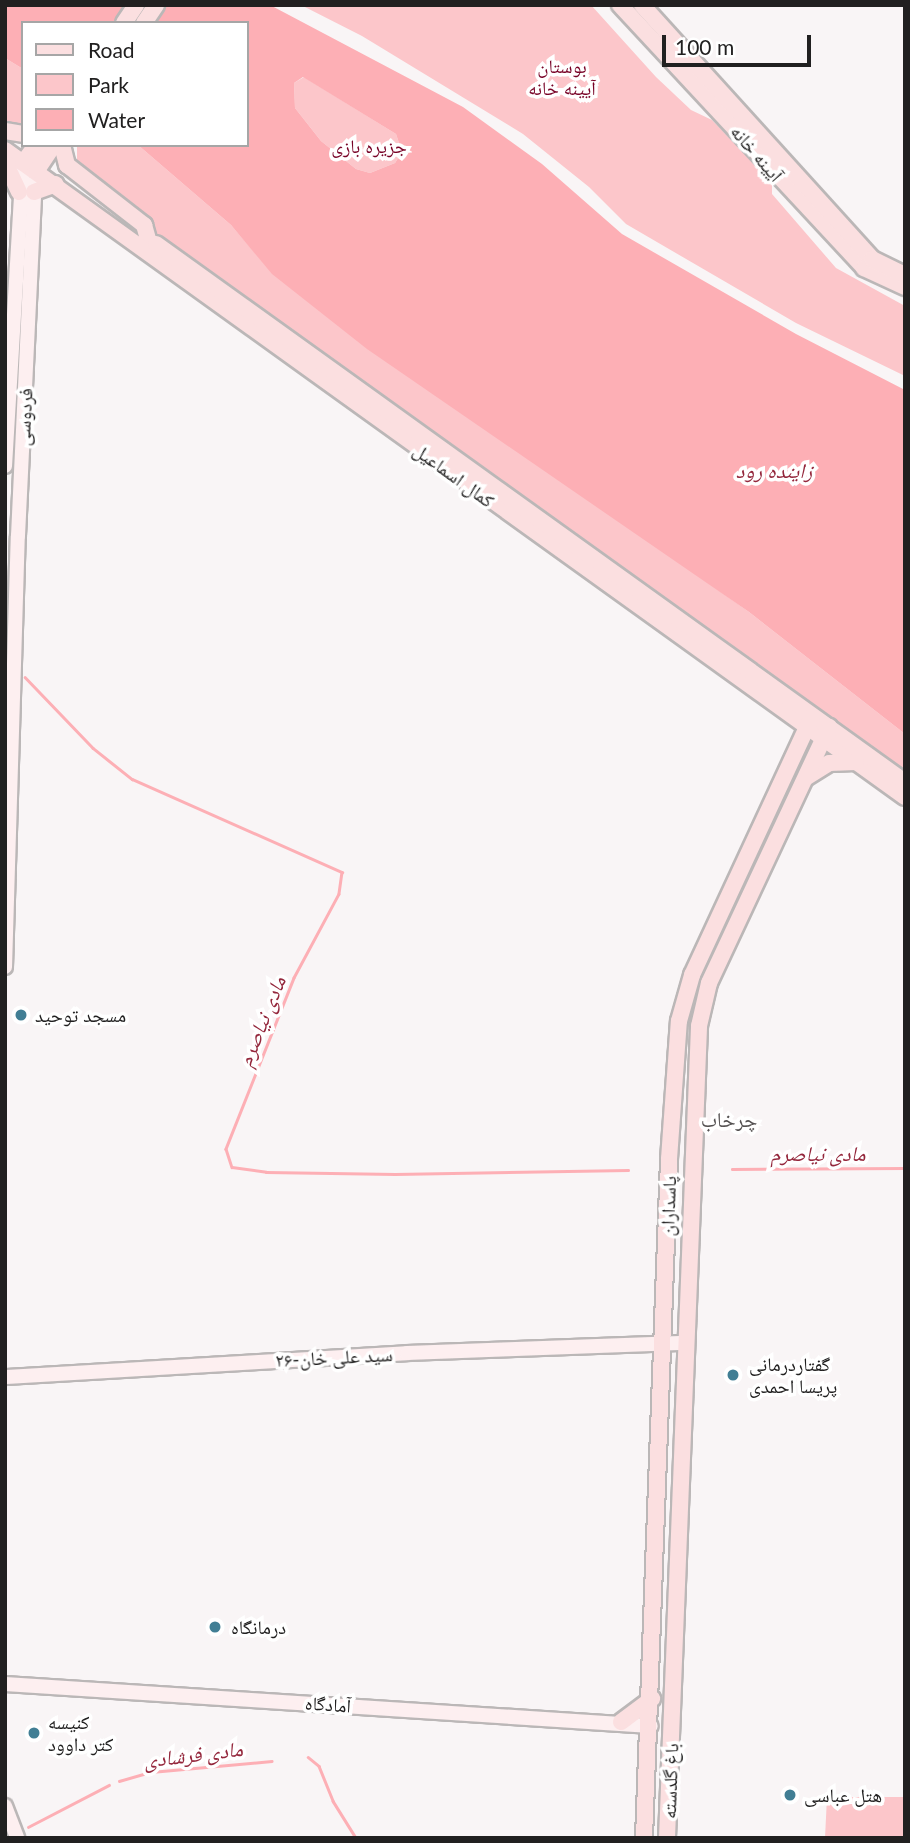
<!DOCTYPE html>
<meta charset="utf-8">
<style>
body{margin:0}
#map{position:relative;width:910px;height:1843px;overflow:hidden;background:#f9f5f6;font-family:Lato,"Noto Naskh Arabic",sans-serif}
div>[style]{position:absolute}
.green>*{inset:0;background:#fcc6ca}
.water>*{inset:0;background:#fdafb5}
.stream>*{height:2.5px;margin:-1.25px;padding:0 1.25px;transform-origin:1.25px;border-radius:1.25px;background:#fdafb5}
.roads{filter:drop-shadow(2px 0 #bbb7b7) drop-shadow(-2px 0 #bbb7b7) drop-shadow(0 2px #bbb7b7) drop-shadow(0 -2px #bbb7b7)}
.secondary>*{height:14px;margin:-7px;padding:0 7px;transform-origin:7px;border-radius:7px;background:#fdeff0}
.primary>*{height:16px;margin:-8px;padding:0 8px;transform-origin:8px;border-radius:8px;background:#fbdfe0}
.dots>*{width:19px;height:19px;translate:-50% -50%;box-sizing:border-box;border:4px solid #fff;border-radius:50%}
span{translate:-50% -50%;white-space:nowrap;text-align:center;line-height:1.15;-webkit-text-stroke:7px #fff;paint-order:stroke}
.park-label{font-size:19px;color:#780327}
.street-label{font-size:19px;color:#212020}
.poi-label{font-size:19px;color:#212020}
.left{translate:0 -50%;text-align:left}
.water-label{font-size:21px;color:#94273c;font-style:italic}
.neighbourhood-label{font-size:21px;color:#545151}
.frame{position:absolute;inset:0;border:7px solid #212020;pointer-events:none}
.legend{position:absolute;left:21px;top:21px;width:228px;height:126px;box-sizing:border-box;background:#fff;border:2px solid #a6a6a6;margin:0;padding:9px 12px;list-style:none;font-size:21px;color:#212020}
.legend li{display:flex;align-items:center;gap:14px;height:35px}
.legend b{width:35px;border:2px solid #a6a6a6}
.scale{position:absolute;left:662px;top:35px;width:149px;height:32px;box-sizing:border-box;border:4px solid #212020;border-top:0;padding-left:9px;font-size:21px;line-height:24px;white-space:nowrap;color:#212020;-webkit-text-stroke:5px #fff;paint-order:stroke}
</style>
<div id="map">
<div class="green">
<div style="clip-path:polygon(301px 5px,591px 5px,656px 77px,691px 110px,712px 120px,772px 183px,772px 194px,836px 268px,905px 306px,905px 376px,796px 323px,626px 224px,589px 187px,523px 134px,362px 36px)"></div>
<div style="clip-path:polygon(5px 58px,23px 69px,23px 127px,5px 123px)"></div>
<div style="clip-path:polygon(304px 77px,396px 134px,402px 152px,395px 163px,370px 173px,356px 169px,321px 141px,295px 108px,294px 83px)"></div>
<div style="clip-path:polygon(77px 145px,138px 145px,231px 225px,273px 274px,749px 612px,905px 734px,905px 778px,151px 238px,77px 171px)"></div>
<div style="clip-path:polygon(827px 1797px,905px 1797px,905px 1838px,825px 1838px)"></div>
</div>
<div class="water">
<div style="clip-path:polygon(evenodd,5px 5px,270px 5px,463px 107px,542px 164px,622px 234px,796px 334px,905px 390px,905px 734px,749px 612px,367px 349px,272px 274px,231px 225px,138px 145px,247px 145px,247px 23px,23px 23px,23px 69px,5px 58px,5px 5px,303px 77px,396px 134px,402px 152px,395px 163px,370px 173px,356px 169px,321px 141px,295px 108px,294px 83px,303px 77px)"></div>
</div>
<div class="stream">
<div style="left:25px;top:677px;width:98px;rotate:46.2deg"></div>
<div style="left:93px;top:748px;width:50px;rotate:38.5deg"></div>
<div style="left:132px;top:779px;width:230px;rotate:23.9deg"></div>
<div style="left:342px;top:872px;width:22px;rotate:98deg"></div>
<div style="left:339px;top:894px;width:95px;rotate:118.2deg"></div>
<div style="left:294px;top:978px;width:184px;rotate:111.7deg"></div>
<div style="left:226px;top:1149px;width:19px;rotate:72deg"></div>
<div style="left:232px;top:1167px;width:34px;rotate:8deg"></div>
<div style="left:266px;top:1172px;width:129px;rotate:0.9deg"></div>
<div style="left:395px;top:1174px;width:233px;rotate:-1deg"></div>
<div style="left:732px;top:1169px;width:173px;rotate:-0.3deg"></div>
<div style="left:308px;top:1757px;width:14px;rotate:39deg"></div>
<div style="left:319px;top:1766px;width:38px;rotate:68deg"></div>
<div style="left:333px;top:1801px;width:44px;rotate:58.1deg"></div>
<div style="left:119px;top:1781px;width:33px;rotate:-16deg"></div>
<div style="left:151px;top:1772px;width:121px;rotate:-5.2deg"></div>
<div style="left:28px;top:1827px;width:91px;rotate:-27.4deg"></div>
</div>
<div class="roads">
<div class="secondary">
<div style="left:5px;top:466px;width:304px;rotate:-86.6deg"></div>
<div style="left:5px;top:967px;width:431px;rotate:-88.3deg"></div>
<div style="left:18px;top:536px;width:355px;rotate:-87.3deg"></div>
<div style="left:5px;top:1377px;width:403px;rotate:-3.4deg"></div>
<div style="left:407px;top:1353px;width:279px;rotate:-2.1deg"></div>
<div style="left:5px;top:1684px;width:647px;rotate:3.72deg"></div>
<div style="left:5px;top:1806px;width:34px;rotate:69deg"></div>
</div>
<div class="primary">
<div style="left:620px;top:5px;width:359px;rotate:47.1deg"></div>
<div style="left:864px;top:268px;width:45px;rotate:24.9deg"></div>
<div style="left:642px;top:5px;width:343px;rotate:47.8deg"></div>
<div style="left:872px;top:259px;width:37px;rotate:26deg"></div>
<div style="left:124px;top:23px;width:22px;rotate:-56deg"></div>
<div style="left:144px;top:23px;width:22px;rotate:-56deg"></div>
<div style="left:5px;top:131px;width:18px;rotate:9deg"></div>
<div style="left:62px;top:145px;width:21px;rotate:76deg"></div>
<div style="left:67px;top:165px;width:98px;rotate:37.9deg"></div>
<div style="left:144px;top:225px;width:15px;rotate:74deg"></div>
<div style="left:5px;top:150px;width:1108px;rotate:35.71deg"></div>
<div style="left:5px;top:162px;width:33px;rotate:65deg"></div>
<div style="left:23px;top:163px;width:22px;rotate:-54deg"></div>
<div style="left:37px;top:170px;width:30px;rotate:-56deg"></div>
<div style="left:34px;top:192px;width:23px;rotate:-20deg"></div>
<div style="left:156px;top:244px;width:922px;rotate:35.69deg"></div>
<div style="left:807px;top:777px;width:26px;rotate:-32deg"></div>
<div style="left:829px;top:763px;width:27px;rotate:-2deg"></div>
<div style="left:621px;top:1722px;width:39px;rotate:-37deg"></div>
<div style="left:644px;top:1838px;width:679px;rotate:-87.89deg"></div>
<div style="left:669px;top:1159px;width:138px;rotate:-85.9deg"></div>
<div style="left:679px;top:1021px;width:48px;rotate:-74.2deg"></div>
<div style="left:692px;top:975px;width:285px;rotate:-65.1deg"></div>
<div style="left:667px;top:1838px;width:813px;rotate:-87.74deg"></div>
<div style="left:699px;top:1026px;width:44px;rotate:-76.9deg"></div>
<div style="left:709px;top:983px;width:283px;rotate:-64.9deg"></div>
</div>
</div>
<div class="dots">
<div style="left:21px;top:1015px;background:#417e94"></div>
<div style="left:733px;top:1375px;background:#417e94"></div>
<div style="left:215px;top:1627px;background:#417e94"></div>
<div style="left:34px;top:1733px;background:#417e94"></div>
<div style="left:790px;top:1795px;background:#417e94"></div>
</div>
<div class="park-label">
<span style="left:562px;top:77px">بوستان<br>آیینه خانه</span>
<span style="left:369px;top:146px">جزیره بازی</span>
</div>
<div class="street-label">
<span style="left:757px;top:153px;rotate:49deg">آیینه خانه</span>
<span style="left:24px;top:417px;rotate:-87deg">فردوسی</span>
<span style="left:454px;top:475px;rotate:36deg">کمال اسماعیل</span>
<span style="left:668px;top:1206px;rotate:-88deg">پاسداران</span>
<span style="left:334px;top:1357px;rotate:-3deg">۲۶-سید علی خان</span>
<span style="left:328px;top:1704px;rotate:4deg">آمادگاه</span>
<span style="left:670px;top:1781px;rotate:-88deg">باغ گلدسته</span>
</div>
<div class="poi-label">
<span class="left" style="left:35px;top:1015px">مسجد توحید</span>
<span class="left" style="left:749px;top:1375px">گفتاردرمانی<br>پریسا احمدی</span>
<span class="left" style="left:231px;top:1627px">درمانگاه</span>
<span class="left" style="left:48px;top:1733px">کنیسه<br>کتر داوود</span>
<span class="left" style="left:804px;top:1795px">هتل عباسی</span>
</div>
<div class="water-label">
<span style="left:774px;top:470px">زاینده رود</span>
<span style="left:261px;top:1021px;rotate:-68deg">مادی نیاصرم</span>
<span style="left:818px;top:1153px">مادی نیاصرم</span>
<span style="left:193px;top:1754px;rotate:-7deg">مادی فرشادی</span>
</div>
<div class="neighbourhood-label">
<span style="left:729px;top:1119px">چرخاب</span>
</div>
<div class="frame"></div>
<ul class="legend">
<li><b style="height:9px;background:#fbdfe0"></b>Road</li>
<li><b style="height:19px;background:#fcc6ca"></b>Park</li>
<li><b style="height:19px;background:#fdafb5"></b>Water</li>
</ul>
<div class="scale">100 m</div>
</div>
